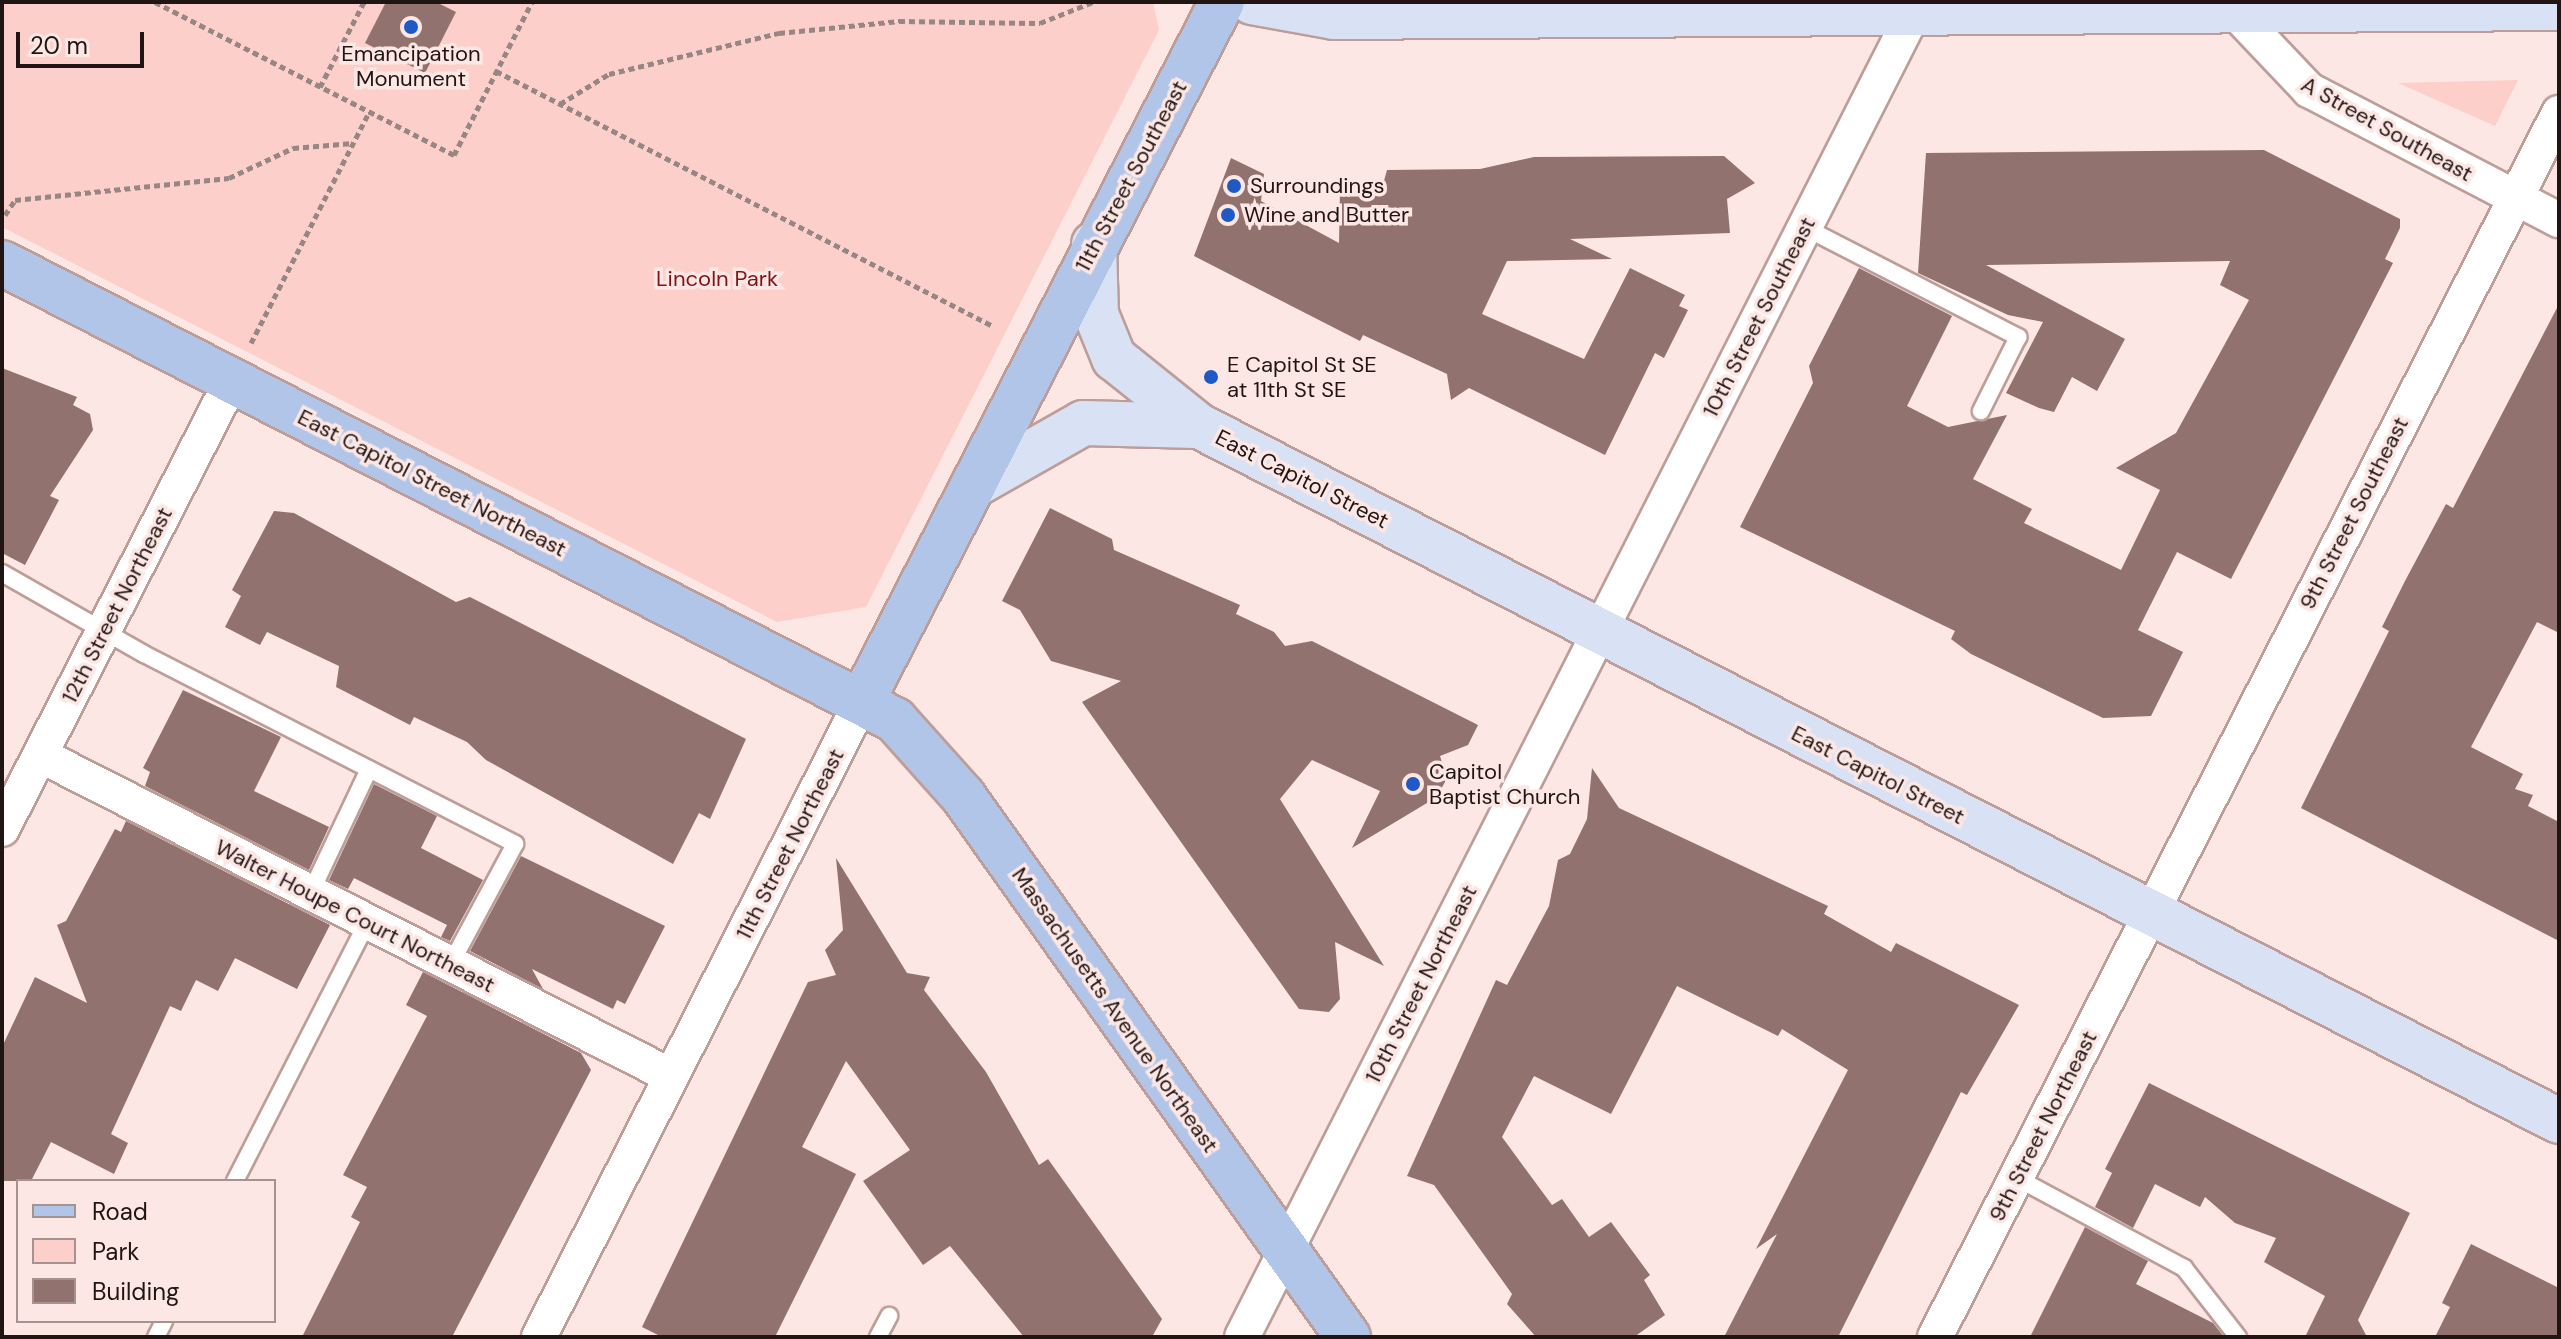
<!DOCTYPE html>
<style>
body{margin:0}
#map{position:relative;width:2561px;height:1339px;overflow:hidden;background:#fce7e4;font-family:"DM Sans",sans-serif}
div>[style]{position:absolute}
.green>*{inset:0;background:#fdcfca}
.building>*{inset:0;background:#91726e}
.path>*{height:5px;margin-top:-2.5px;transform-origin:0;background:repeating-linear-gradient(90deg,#978684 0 6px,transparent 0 10px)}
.roads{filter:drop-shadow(2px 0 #be9d99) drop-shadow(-2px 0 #be9d99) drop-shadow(0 2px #be9d99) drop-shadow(0 -2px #be9d99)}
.lane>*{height:16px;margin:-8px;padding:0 8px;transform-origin:8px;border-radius:8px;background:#fff}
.street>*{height:34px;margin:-17px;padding:0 17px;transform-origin:17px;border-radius:17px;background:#fff}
.secondary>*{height:44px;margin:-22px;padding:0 22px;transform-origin:22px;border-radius:22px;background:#d8e2f4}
.primary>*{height:44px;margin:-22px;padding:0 22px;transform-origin:22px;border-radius:22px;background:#b1c5e8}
.dots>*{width:22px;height:22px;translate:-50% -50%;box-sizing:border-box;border:4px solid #fce7e4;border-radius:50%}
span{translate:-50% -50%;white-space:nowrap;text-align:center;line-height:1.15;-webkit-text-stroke:7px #fce7e4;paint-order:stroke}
.poi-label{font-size:22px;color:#211513}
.left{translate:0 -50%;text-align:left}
.street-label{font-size:22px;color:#211513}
.park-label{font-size:22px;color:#821217}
.frame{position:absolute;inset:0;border:4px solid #211513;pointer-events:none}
.legend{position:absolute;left:16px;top:1179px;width:260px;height:144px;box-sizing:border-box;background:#fce7e4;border:2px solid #a49390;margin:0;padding:10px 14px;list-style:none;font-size:24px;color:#211513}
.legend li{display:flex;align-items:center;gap:16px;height:40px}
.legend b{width:40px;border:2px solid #a49390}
.scale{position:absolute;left:16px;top:32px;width:128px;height:36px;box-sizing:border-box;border:4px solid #211513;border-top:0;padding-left:10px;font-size:24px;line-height:28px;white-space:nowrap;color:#211513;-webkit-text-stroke:6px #fce7e4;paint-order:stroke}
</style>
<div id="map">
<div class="green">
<div style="clip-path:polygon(2px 2px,1153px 2px,1159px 30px,866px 607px,777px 622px,2px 227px)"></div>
<div style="clip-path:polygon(2518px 80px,2495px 126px,2398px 83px)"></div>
</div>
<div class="building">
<div style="clip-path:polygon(386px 2px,436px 2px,456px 12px,425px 73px,365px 43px)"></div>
<div style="clip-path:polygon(2264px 150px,2400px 219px,2400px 228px,2385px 259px,2393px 263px,2231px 579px,2177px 552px,2138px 630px,2183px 652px,2151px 716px,2103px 718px,1971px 654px,1951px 639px,1955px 631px,1740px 527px,1813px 383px,1809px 366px,1859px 268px,1952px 316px,1907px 406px,1948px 427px,2007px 415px,1973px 479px,2032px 509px,2024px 523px,2121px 570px,2160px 490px,2116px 468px,2176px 433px,2249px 300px,2220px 285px,2230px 261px,1986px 265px,2125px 339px,2097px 391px,2072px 377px,2054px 412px,2039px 408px,2006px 393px,2043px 322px,2008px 315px,1918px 273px,1926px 153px)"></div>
<div style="clip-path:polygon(1724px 156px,1755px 183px,1727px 199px,1730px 233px,1570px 239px,1612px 259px,1507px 261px,1482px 314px,1584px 359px,1630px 268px,1685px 295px,1679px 306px,1688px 310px,1664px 358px,1655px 353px,1605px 455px,1469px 388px,1451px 400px,1447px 374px,1363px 335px,1360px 341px,1194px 256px,1231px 158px,1264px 174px,1261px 201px,1339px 243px,1340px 189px,1382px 188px,1387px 170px,1480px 169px,1534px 157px)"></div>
<div style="clip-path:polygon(2559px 304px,2559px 633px,2537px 622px,2471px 747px,2523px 774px,2515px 789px,2533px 795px,2528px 806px,2559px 822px,2559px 941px,2301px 808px,2389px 631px,2382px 627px,2405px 581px,2446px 504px,2453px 508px)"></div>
<div style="clip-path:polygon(2px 368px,77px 397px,73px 405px,90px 414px,93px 430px,50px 496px,59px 500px,25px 565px,2px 553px)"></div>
<div style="clip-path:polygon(1050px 508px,1112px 539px,1114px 550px,1240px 605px,1236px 614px,1274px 632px,1285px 646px,1312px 641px,1478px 725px,1468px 745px,1440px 756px,1447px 778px,1437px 797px,1352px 848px,1380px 791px,1312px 760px,1280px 799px,1384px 966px,1335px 942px,1340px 999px,1329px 1012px,1299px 1009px,1082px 702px,1121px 681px,1051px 661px,1020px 610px,1002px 601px)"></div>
<div style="clip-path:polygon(274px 511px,294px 513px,456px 602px,470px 597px,746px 739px,710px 819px,699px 813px,673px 864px,486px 760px,467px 742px,414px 717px,410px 725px,336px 687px,339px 666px,267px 632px,260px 645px,225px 627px,241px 596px,232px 590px)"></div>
<div style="clip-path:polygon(183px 690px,281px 737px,254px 791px,329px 827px,309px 870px,145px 786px,150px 772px,143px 768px)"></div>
<div style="clip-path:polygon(1592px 768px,1619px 808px,1828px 906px,1824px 914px,1891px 952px,1896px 943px,2019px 1005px,1967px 1095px,1961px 1092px,1838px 1337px,1724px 1337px,1777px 1234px,1756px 1249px,1848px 1070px,1782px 1029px,1778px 1036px,1677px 986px,1611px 1114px,1534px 1076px,1502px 1137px,1552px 1205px,1562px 1199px,1589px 1237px,1611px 1222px,1650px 1275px,1644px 1280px,1665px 1315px,1634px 1337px,1536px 1337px,1507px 1304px,1512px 1294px,1434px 1185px,1407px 1176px,1496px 980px,1507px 985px,1549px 906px,1558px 860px,1570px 854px,1587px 819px)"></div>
<div style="clip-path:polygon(374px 784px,437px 816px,421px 848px,483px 880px,450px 941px,441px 937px,447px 925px,354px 878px,348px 889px,329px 880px)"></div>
<div style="clip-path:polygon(126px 821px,330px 925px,297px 989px,235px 958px,218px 991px,196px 980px,181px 1011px,170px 1006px,111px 1134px,128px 1143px,114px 1174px,51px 1142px,31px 1181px,2px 1181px,2px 1047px,35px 977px,87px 1003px,57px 925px,66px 921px,115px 829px,121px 832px)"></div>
<div style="clip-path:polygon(521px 856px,665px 926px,625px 1004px,617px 1000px,613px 1009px,532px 969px,543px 989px,470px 951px)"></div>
<div style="clip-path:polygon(836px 858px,907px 973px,930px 977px,924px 990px,986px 1072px,1039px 1165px,1048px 1159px,1162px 1319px,1152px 1337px,1024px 1337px,950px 1246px,923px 1265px,863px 1181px,910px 1150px,846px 1061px,802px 1147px,856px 1174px,775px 1337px,662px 1337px,642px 1327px,808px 982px,836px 975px,825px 950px,843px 930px)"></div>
<div style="clip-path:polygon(423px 972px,581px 1053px,591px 1070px,452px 1337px,302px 1337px,360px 1222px,351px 1217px,367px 1187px,343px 1175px,427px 1016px,406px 1005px)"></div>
<div style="clip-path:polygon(2149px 1083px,2410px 1213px,2358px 1320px,2367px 1337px,2305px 1337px,2325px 1296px,2264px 1262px,2276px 1238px,2235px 1223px,2205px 1197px,2200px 1207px,2155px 1184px,2133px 1228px,2095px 1207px,2112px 1173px,2105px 1169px)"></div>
<div style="clip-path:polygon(2085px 1227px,2148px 1261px,2136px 1284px,2213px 1323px,2224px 1337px,2030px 1337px)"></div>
<div style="clip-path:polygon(2471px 1244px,2559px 1288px,2559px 1337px,2435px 1337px,2450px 1307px,2442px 1303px)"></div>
</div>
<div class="path">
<div style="left:155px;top:2px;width:336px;rotate:27.1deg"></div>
<div style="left:454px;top:155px;width:172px;rotate:-63deg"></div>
<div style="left:496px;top:71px;width:559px;rotate:27.16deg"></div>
<div style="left:320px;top:87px;width:96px;rotate:-62.6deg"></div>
<div style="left:560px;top:104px;width:57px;rotate:-31.5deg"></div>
<div style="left:609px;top:74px;width:175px;rotate:-13.6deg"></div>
<div style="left:779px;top:33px;width:121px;rotate:-5.7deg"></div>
<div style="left:899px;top:21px;width:141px;rotate:0.8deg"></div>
<div style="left:1040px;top:23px;width:57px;rotate:-21.6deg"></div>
<div style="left:5px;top:215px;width:18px;rotate:-56deg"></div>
<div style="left:15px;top:200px;width:215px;rotate:-5.9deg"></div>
<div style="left:229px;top:178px;width:71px;rotate:-25.1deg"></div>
<div style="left:293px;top:148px;width:60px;rotate:-4.8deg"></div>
<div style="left:251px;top:343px;width:259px;rotate:-62.9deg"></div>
</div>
<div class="roads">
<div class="lane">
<div style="left:1804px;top:227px;width:241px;rotate:27.2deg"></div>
<div style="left:2018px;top:337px;width:83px;rotate:116.6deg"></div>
<div style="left:2px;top:573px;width:163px;rotate:29.7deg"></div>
<div style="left:144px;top:654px;width:417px;rotate:27.1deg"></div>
<div style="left:515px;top:844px;width:137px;rotate:118.2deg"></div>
<div style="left:310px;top:894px;width:138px;rotate:-64.7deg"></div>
<div style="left:2017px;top:1178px;width:190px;rotate:28.3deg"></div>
<div style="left:2184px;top:1268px;width:88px;rotate:52deg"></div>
<div style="left:235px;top:1181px;width:290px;rotate:-62.9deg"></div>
<div style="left:156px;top:1337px;width:18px;rotate:-63deg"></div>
<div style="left:878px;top:1337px;width:24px;rotate:-62deg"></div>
</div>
<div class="street">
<div style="left:2235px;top:12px;width:108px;rotate:46.5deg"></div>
<div style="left:2309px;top:90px;width:282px;rotate:27.5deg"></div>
<div style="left:40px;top:755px;width:708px;rotate:26.96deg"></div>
<div style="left:2px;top:829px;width:502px;rotate:-62.87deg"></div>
<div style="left:539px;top:1337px;width:713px;rotate:-63.08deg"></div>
<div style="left:1242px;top:1337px;width:1497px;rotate:-63.11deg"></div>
<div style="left:1935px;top:1337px;width:1374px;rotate:-62.99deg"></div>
</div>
<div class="secondary">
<div style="left:1252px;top:2px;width:83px;rotate:10.4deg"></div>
<div style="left:1334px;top:17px;width:1225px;rotate:-0.42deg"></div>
<div style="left:1094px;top:244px;width:70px;rotate:88.4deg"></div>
<div style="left:1096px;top:314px;width:48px;rotate:67.8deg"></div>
<div style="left:1114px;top:358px;width:109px;rotate:38.7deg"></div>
<div style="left:1199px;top:426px;width:1527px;rotate:27.07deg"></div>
<div style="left:974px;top:485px;width:125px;rotate:-29.6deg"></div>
<div style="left:1083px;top:423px;width:113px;rotate:1.5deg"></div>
</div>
<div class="primary">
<div style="left:2px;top:263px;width:1003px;rotate:27.1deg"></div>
<div style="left:895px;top:720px;width:102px;rotate:48.2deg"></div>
<div style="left:963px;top:796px;width:664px;rotate:54.56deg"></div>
<div style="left:862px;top:701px;width:786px;rotate:-62.75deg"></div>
</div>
</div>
<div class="dots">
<div style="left:411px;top:27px;background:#1f59c6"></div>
<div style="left:1234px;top:186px;background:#1f59c6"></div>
<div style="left:1228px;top:215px;background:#1f59c6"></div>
<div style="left:1211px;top:377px;background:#1f59c6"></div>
<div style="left:1413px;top:784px;background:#1f59c6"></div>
</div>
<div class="poi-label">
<span style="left:411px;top:66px">Emancipation<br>Monument</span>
<span class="left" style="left:1250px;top:186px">Surroundings</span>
<span class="left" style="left:1244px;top:215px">Wine and Butter</span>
<span class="left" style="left:1227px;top:377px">E Capitol St SE<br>at 11th St SE</span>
<span class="left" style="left:1429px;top:784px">Capitol<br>Baptist Church</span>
</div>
<div class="street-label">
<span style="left:2387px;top:129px;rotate:29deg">A Street Southeast</span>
<span style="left:1131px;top:176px;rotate:-62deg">11th Street Southeast</span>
<span style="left:1759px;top:317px;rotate:-63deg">10th Street Southeast</span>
<span style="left:1302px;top:479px;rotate:27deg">East Capitol Street</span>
<span style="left:432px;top:483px;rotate:27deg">East Capitol Street Northeast</span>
<span style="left:2354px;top:513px;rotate:-63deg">9th Street Southeast</span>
<span style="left:117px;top:605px;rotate:-63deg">12th Street Northeast</span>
<span style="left:1878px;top:775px;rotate:27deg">East Capitol Street</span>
<span style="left:790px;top:844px;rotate:-63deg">11th Street Northeast</span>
<span style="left:355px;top:916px;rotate:27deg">Walter Houpe Court Northeast</span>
<span style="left:1421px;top:984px;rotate:-63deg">10th Street Northeast</span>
<span style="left:1115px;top:1010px;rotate:55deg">Massachusetts Avenue Northeast</span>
<span style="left:2043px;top:1126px;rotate:-63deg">9th Street Northeast</span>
</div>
<div class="park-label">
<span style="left:717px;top:279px">Lincoln Park</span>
</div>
<div class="frame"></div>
<ul class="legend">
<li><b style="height:10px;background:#b1c5e8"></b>Road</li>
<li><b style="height:22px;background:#fdcfca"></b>Park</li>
<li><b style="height:22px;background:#91726e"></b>Building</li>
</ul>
<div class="scale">20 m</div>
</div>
